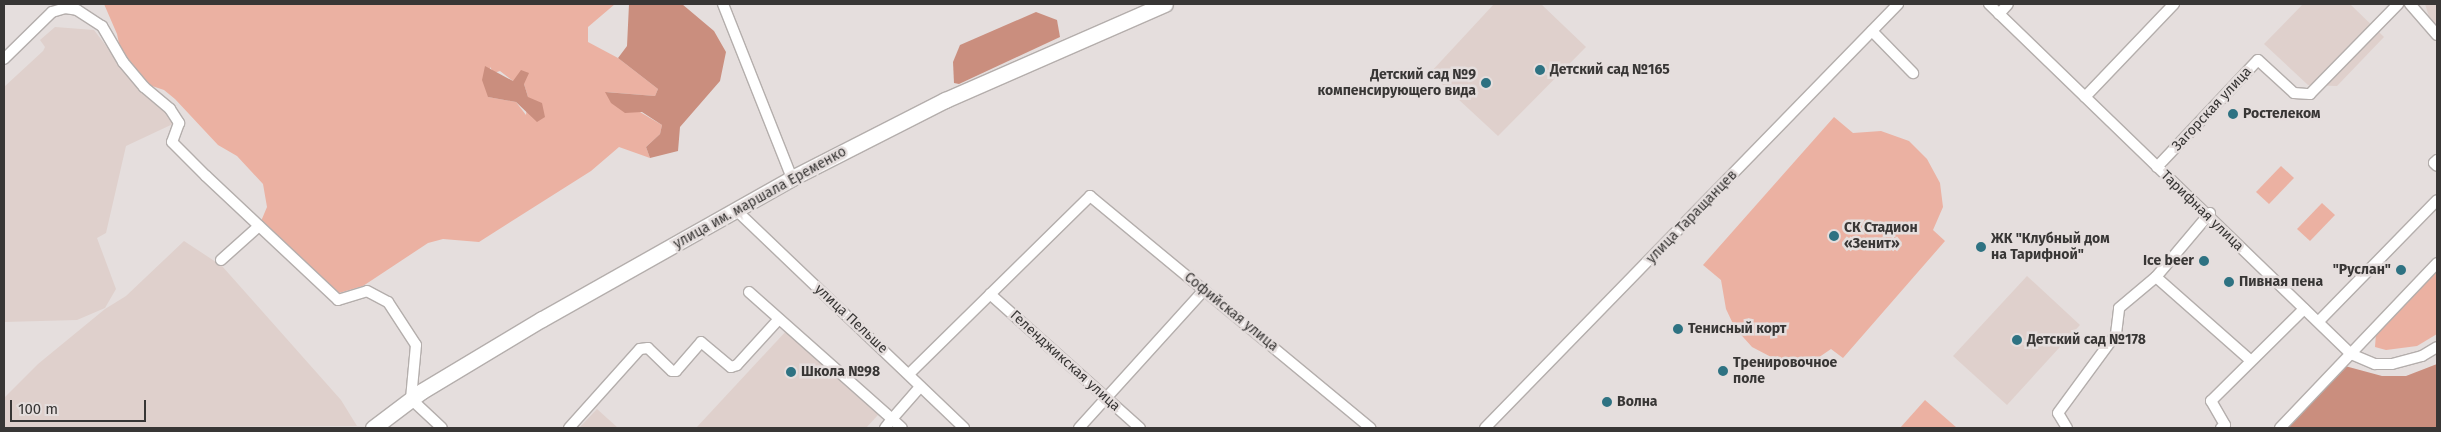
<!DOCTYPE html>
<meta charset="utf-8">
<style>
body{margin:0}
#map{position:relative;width:2441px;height:432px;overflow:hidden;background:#e5dedd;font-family:"Fira Sans",sans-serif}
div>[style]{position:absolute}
.built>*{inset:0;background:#dfd0cc}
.green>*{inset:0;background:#ebb1a2}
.forest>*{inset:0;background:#ca8e7e}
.roads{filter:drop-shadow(1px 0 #b4aeac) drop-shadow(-1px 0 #b4aeac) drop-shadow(0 1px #b4aeac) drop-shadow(0 -1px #b4aeac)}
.minor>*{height:10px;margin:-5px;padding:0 5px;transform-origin:5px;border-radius:5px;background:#fff}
.highway>*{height:15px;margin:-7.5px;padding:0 7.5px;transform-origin:7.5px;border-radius:7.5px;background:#fff}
.dots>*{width:14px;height:14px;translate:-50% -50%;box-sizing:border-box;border:2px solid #e5dedd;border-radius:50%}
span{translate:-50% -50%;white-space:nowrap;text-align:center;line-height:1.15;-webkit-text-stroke:5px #e5dedd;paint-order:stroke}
.poi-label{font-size:14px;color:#383635;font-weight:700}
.left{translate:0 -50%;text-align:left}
.right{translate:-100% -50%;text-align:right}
.street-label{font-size:14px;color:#383635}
.frame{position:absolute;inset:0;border:5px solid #383635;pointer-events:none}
.scale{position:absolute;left:10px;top:400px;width:136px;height:22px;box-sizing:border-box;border:2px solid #383635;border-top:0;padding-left:6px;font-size:15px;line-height:18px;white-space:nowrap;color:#383635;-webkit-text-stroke:4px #e5dedd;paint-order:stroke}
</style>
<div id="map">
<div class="built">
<div style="clip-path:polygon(1494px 4px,1541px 4px,1586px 47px,1498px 136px,1430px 73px)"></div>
<div style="clip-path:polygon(2303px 4px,2350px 4px,2384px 37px,2337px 86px,2308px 85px,2264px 44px)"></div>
<div style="clip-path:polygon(2425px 4px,2437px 4px,2437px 38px,2435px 36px)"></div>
<div style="clip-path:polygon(55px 27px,94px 30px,126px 72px,156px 99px,167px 114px,170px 113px,175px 123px,126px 146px,106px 233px,97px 238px,116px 289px,105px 308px,77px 320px,4px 322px,4px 87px,43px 51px,45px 47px,40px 40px)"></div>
<div style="clip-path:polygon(184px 241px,222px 266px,341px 400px,357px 426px,4px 428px,4px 398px,38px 364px,105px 309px,126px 296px)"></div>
<div style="clip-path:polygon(2027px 276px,2080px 325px,2007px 405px,1953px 356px)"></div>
<div style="clip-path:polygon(788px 329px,878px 415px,866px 428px,696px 428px)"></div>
<div style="clip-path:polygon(597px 409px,618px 428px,579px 428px)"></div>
</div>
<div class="green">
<div style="clip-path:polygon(evenodd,104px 4px,615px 4px,588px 27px,588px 42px,618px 58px,658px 89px,655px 96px,606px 92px,662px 125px,660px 134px,646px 147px,650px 158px,619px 147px,591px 171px,479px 242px,443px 239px,428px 243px,363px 286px,332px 295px,259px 226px,267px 207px,263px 184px,237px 156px,218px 145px,175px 99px,164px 90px,140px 82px,123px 62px,117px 34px,104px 4px,490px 67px,494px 73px,500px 71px,513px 81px,524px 84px,528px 97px,526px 115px,516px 102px,488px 97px,490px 67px)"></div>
<div style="clip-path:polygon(1834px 117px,1853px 133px,1881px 131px,1909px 141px,1927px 159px,1940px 183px,1943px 207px,1933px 230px,1945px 241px,1843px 358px,1831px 349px,1812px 362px,1775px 359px,1752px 347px,1735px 328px,1726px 309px,1721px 280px,1703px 265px)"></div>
<div style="clip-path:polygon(2281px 166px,2294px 178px,2269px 204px,2256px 192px)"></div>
<div style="clip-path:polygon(2322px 203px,2335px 215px,2310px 241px,2297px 229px)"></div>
<div style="clip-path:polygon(2437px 270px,2437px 334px,2417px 346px,2386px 350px,2375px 347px,2376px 333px)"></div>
<div style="clip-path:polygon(1925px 400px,1957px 428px,1900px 428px)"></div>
</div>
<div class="forest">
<div style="clip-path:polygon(629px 4px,682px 4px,714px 31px,726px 52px,720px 81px,680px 127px,678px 151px,650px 158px,646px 147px,660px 134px,662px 125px,642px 112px,625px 113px,611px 103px,605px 92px,655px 96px,658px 89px,618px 58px,627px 46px)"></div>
<div style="clip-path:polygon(1036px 12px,1057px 20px,1060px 37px,959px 84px,954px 83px,953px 62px,960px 45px)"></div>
<div style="clip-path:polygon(485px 66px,513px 81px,521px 70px,529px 73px,524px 84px,528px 97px,542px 103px,545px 117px,537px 122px,516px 102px,488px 97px,482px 80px)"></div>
<div style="clip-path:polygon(2437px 364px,2437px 428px,2286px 428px,2345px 366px,2382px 376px,2406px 376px)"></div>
</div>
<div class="roads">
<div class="minor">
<div style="left:723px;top:4px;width:187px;rotate:68.4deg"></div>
<div style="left:1989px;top:4px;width:504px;rotate:44.03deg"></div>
<div style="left:2351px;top:354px;width:26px;rotate:23deg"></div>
<div style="left:2375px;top:364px;width:17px"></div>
<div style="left:2392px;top:364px;width:31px;rotate:-15deg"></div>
<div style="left:2422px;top:356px;width:17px;rotate:-31deg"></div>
<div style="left:2410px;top:4px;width:41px;rotate:48.9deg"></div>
<div style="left:1999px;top:14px;width:13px;rotate:-48deg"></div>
<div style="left:1872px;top:31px;width:59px;rotate:45.7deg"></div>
<div style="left:4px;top:59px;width:67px;rotate:-44.4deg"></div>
<div style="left:52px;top:12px;width:14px;rotate:-17deg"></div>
<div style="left:65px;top:8px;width:12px;rotate:9deg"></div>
<div style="left:77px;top:10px;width:30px;rotate:33deg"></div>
<div style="left:102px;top:26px;width:42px;rotate:59.7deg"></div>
<div style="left:123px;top:62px;width:33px;rotate:50deg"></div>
<div style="left:144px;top:87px;width:34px;rotate:40deg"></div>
<div style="left:170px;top:109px;width:17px;rotate:57deg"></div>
<div style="left:179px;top:123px;width:20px;rotate:110deg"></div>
<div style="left:172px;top:142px;width:48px;rotate:45deg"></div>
<div style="left:206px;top:176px;width:181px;rotate:43.2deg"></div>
<div style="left:338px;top:300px;width:30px;rotate:-17deg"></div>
<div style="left:367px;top:291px;width:24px;rotate:28deg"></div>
<div style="left:388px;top:302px;width:51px;rotate:56.9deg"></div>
<div style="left:416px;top:345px;width:54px;rotate:95.3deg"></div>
<div style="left:411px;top:399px;width:42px;rotate:43.1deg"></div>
<div style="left:2085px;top:97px;width:129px;rotate:-46.3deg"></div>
<div style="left:2437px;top:160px;width:4px;rotate:135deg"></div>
<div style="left:2434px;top:163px;width:4px;rotate:45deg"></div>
<div style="left:2157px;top:167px;width:147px;rotate:-46.7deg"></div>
<div style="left:2258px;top:60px;width:49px;rotate:42.5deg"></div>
<div style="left:2294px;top:93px;width:16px;rotate:4deg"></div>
<div style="left:2310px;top:94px;width:126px;rotate:-45.6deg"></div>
<div style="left:737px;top:211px;width:314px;rotate:43.7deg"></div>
<div style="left:2210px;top:213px;width:84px;rotate:130.2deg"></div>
<div style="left:2156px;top:277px;width:125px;rotate:41.4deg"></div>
<div style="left:221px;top:260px;width:51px;rotate:-41.8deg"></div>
<div style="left:749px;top:292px;width:191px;rotate:41.6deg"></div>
<div style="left:892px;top:419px;width:43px;rotate:-48.8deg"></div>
<div style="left:990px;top:294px;width:201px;rotate:41.8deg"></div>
<div style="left:2321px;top:319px;width:166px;rotate:-45.7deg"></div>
<div style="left:909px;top:374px;width:254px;rotate:-44.5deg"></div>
<div style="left:1090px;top:196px;width:364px;rotate:39.6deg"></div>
<div style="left:569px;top:428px;width:106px;rotate:-48.1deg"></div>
<div style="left:640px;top:349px;width:8px;rotate:-7deg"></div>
<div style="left:648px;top:348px;width:33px;rotate:44deg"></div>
<div style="left:672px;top:371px;width:4px"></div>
<div style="left:676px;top:371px;width:38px;rotate:-49deg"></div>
<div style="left:701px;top:342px;width:39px;rotate:40deg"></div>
<div style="left:731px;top:367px;width:6px;rotate:-18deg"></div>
<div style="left:737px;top:365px;width:62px;rotate:-47.6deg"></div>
<div style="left:885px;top:428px;width:11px;rotate:-52deg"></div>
<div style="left:892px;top:419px;width:13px;rotate:42deg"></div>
<div style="left:1079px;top:428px;width:186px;rotate:-47.8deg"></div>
<div style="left:1485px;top:428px;width:592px;rotate:-45.75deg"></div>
<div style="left:2067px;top:428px;width:17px;rotate:-121deg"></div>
<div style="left:2058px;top:413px;width:98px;rotate:-53.7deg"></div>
<div style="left:2116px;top:334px;width:26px;rotate:-83deg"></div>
<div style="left:2119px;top:308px;width:48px;rotate:-40deg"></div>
<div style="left:2221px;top:428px;width:5px;rotate:-37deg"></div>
<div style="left:2225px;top:425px;width:28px;rotate:-120deg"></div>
<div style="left:2211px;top:401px;width:131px;rotate:-44.7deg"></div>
<div style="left:2280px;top:428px;width:228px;rotate:-46.4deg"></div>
</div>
<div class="highway">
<div style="left:373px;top:428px;width:61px;rotate:-37.1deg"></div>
<div style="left:422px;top:391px;width:140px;rotate:-31deg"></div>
<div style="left:542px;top:319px;width:287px;rotate:-29.4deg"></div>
<div style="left:792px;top:178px;width:172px;rotate:-27deg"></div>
<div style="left:945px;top:100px;width:240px;rotate:-23.6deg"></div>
</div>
</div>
<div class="dots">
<div style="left:1540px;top:70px;background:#2e7282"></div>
<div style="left:1486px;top:83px;background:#2e7282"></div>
<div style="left:2233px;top:114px;background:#2e7282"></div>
<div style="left:1834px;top:236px;background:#2e7282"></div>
<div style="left:1981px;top:247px;background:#2e7282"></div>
<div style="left:2204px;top:261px;background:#2e7282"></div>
<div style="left:2401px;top:270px;background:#2e7282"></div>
<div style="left:2229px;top:282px;background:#2e7282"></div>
<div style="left:1678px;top:329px;background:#2e7282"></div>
<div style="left:2017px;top:340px;background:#2e7282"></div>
<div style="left:1723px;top:371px;background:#2e7282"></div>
<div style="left:791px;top:372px;background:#2e7282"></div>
<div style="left:1607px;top:402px;background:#2e7282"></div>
</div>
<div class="poi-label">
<span class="left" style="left:1550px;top:70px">Детский сад №165</span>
<span class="right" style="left:1476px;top:83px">Детский сад №9<br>компенсирующего вида</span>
<span class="left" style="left:2243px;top:114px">Ростелеком</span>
<span class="left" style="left:1844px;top:236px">СК Стадион<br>«Зенит»</span>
<span class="left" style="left:1991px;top:247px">ЖК "Клубный дом<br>на Тарифной"</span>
<span class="right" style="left:2194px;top:261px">Ice beer</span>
<span class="right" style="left:2391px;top:270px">"Руслан"</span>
<span class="left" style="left:2239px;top:282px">Пивная пена</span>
<span class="left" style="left:1688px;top:329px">Тенисный корт</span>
<span class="left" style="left:2027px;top:340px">Детский сад №178</span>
<span class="left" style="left:1733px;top:371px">Тренировочное<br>поле</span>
<span class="left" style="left:801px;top:372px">Школа №98</span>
<span class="left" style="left:1617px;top:402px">Волна</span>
</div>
<div class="street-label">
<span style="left:2212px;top:109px;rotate:-47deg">Загорская улица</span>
<span style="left:760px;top:198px;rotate:-29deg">улица им. маршала Еременко</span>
<span style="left:2202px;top:211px;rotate:44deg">Тарифная улица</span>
<span style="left:1692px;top:217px;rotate:-46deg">улица Таращанцев</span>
<span style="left:1231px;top:312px;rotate:39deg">Софийская улица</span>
<span style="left:851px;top:319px;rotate:43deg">улица Пельше</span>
<span style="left:1065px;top:361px;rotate:42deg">Геленджикская улица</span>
</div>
<div class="frame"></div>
<div class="scale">100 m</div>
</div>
